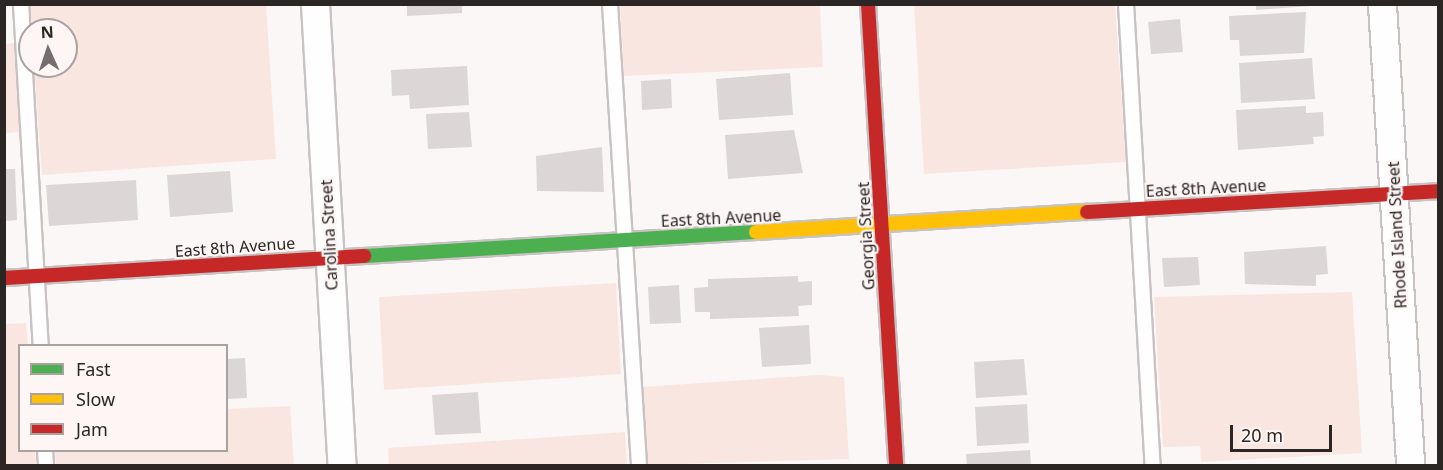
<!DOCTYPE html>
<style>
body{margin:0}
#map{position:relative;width:1443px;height:470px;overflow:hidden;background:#fbf7f6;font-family:"Noto Sans",sans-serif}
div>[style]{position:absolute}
.green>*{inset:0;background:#fae6e1}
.building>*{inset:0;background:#dcd7d6}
.roads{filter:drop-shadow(2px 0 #c8c3c2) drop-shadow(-2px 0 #c8c3c2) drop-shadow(0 2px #c8c3c2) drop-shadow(0 -2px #c8c3c2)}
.lane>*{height:14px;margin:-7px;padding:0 7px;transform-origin:7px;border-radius:7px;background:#fefefe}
.street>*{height:27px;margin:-13.5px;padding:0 13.5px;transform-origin:13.5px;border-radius:13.5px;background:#fefefe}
.fast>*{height:14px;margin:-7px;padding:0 7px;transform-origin:7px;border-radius:7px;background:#4caf50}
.slow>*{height:14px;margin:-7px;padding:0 7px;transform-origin:7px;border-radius:7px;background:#ffc107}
.jam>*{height:14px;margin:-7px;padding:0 7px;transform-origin:7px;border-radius:7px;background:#c62828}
span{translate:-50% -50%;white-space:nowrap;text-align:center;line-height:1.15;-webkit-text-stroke:4.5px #fdf6f4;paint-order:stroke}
.street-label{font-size:16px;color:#2b2524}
.frame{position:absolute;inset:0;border:6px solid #2b2524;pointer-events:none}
.legend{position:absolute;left:18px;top:344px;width:210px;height:108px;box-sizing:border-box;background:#fdf6f4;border:2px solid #a9a2a1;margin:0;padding:8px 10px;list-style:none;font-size:18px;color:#2b2524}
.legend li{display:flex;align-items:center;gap:12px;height:30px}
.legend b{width:30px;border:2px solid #a9a2a1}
.north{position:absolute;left:18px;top:18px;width:60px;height:60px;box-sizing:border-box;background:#fdf6f4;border:2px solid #a9a2a1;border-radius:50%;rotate:357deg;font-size:16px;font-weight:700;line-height:24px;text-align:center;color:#2b2524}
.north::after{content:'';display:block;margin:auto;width:21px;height:27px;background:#746e6e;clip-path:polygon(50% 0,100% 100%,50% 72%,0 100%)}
.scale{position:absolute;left:1230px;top:425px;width:102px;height:27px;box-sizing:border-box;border:3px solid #2b2524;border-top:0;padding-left:8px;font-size:18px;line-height:21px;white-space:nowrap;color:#2b2524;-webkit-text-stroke:4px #fdf6f4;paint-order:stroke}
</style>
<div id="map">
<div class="green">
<div style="clip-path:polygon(29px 5px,266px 5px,276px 159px,42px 175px,34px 66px,66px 66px,66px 30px,31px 30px)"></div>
<div style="clip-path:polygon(620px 5px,820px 5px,823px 67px,624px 76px)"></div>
<div style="clip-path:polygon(914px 5px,1115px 5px,1126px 162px,924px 174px)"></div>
<div style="clip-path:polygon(15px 43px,21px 132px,5px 133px,5px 44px)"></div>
<div style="clip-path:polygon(616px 283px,621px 374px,384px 390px,379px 297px)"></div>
<div style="clip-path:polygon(1352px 292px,1362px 453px,1201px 462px,1200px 446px,1163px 447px,1154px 297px)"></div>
<div style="clip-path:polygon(26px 323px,28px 345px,20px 346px,20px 450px,35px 451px,36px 465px,5px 465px,5px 324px)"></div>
<div style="clip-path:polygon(819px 375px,844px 377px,849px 459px,647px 465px,642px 387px)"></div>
<div style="clip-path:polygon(290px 406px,294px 465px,56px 465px,55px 451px,226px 450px,227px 409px)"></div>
<div style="clip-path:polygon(625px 432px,627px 465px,389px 465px,388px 448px)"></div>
</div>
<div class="building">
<div style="clip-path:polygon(407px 4px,462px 4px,462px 13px,407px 16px)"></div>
<div style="clip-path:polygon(1256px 4px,1311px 4px,1311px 6px,1256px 10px)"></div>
<div style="clip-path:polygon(1306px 12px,1304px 53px,1240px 56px,1239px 40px,1230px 40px,1229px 16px)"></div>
<div style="clip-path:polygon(1180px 19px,1183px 52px,1151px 54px,1148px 22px)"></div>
<div style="clip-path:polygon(1312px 58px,1315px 99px,1241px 103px,1239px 63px)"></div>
<div style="clip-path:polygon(467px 66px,469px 105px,410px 109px,409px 95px,392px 96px,391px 70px)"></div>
<div style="clip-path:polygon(790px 73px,793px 115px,719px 120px,716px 79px)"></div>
<div style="clip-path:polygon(671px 79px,672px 108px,642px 110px,641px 81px)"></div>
<div style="clip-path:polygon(1306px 106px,1306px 113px,1323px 112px,1324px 136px,1313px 137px,1314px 144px,1238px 150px,1236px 110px)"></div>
<div style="clip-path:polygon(469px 112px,472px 147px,428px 149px,426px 114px)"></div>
<div style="clip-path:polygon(794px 130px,803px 173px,728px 179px,725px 135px)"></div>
<div style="clip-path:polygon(602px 147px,604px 192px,537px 191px,536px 156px)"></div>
<div style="clip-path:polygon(4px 169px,15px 169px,17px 220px,4px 221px)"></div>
<div style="clip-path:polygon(230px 171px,233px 212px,170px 217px,167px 175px)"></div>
<div style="clip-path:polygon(136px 180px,138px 220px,49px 226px,46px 185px)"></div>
<div style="clip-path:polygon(1326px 246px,1328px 274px,1316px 275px,1316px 286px,1245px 284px,1244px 252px)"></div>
<div style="clip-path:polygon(1198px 257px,1200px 285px,1164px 287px,1162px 258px)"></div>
<div style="clip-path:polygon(798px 276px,798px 282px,812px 281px,812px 305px,798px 306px,799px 316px,710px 319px,710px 312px,695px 312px,694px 288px,708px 287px,708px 279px)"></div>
<div style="clip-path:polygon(679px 285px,681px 323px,650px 324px,648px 287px)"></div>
<div style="clip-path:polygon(809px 325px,811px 364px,762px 367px,759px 328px)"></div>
<div style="clip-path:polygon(245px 358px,247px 398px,226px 399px,226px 359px)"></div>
<div style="clip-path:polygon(1024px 359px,1027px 395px,976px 398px,974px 362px)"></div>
<div style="clip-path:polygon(478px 392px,481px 433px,435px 435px,432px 395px)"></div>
<div style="clip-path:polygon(1027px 404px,1029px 443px,977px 446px,975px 407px)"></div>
<div style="clip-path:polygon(1030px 450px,1031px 466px,967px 466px,966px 454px)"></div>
</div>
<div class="roads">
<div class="lane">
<div style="left:21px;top:4px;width:343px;rotate:86.7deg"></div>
<div style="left:610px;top:4px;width:463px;rotate:86.4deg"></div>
<div style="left:1126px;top:4px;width:463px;rotate:86.7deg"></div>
<div style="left:45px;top:450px;width:16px;rotate:86deg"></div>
</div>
<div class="street">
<div style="left:315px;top:4px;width:463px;rotate:86.7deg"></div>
<div style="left:1382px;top:4px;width:463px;rotate:86.5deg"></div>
</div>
<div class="fast">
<div style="left:364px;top:256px;width:393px;rotate:-3.5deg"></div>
</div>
<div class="slow">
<div style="left:756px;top:232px;width:332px;rotate:-3.5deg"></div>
</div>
<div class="jam">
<div style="left:868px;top:4px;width:463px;rotate:86.5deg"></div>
<div style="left:1087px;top:212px;width:352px;rotate:-3.4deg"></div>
<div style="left:4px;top:278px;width:361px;rotate:-3.5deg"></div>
</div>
</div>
<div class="street-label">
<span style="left:1206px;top:188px;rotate:-3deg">East 8th Avenue</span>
<span style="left:721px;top:218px;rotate:-3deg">East 8th Avenue</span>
<span style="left:329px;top:235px;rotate:-93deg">Carolina Street</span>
<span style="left:1397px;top:235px;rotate:-93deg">Rhode Island Street</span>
<span style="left:866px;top:236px;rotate:-93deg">Georgia Street</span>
<span style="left:235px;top:247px;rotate:-4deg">East 8th Avenue</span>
</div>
<div class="frame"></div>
<ul class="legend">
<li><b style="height:8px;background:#4caf50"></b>Fast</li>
<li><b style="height:8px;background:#ffc107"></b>Slow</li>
<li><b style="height:8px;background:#c62828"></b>Jam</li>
</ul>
<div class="north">N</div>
<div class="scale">20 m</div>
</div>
